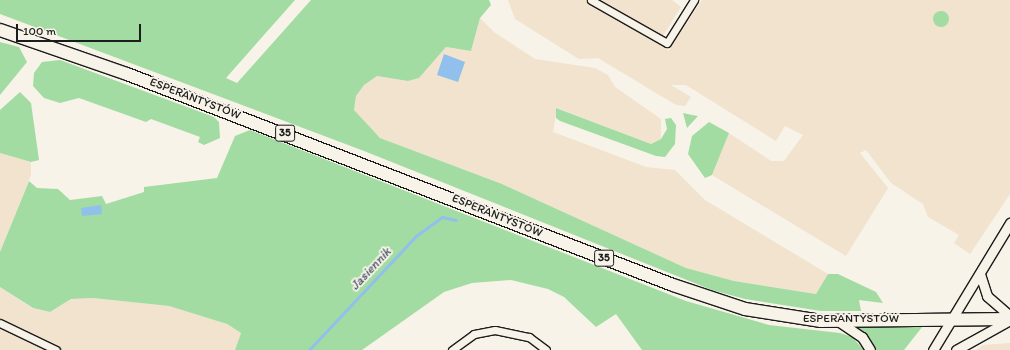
<!DOCTYPE html>
<meta charset="utf-8">
<style>
body{margin:0}
#map{position:relative;width:1010px;height:350px;overflow:hidden;background:#f7f3e8;font-family:Itim,sans-serif}
div>[style]{position:absolute}
.built>*{inset:0;background:#f1e3ce}
.green>*{inset:0;background:#a2dca2}
.round{border-radius:50%}
.water>*{inset:0;background:#90c0eb}
.stream>*{height:2.5px;margin:-1.25px;padding:0 1.25px;transform-origin:1.25px;border-radius:1.25px;background:#90c0eb}
.roads{filter:drop-shadow(1px 0 #1c1c1c) drop-shadow(-1px 0 #1c1c1c) drop-shadow(0 1px #1c1c1c) drop-shadow(0 -1px #1c1c1c)}
.minor>*{height:7px;margin:-3.5px;padding:0 3.5px;transform-origin:3.5px;border-radius:3.5px;background:#f7f3e8}
.tertiary>*{height:9px;margin:-4.5px;padding:0 4.5px;transform-origin:4.5px;border-radius:4.5px;background:#f7f3e8}
.primary>*{height:12px;margin:-6px;padding:0 6px;transform-origin:6px;border-radius:6px;background:#f7f3e8}
span{translate:-50% -50%;white-space:nowrap;text-align:center;line-height:1.15;-webkit-text-stroke:4px #f7f3e8;paint-order:stroke}
.shield-label span{padding:1px 3px;background:#f7f3e8;border:1px solid;border-radius:3px;-webkit-text-stroke-width:0}
.shield-label{font-size:11px;color:#1c1c1c;font-weight:700}
.street-label{font-size:12px;color:#1c1c1c}
.water-label{font-size:13px;color:#455564;font-style:italic}
.scale{position:absolute;left:16px;top:24px;width:125px;height:18px;box-sizing:border-box;border:2px solid #1c1c1c;border-top:0;padding-left:5px;font-size:12px;line-height:14px;white-space:nowrap;color:#1c1c1c;-webkit-text-stroke:3px #f7f3e8;paint-order:stroke}
</style>
<div id="map">
<div class="built">
<div style="clip-path:polygon(508px 0,672px 0,681px 7px,661px 39px,668px 51px,702px 0,1010px 0,1010px 194px,970px 254px,954px 243px,959px 235px,928px 217px,923px 204px,891px 183px,866px 150px,860px 153px,888px 188px,846px 256px,712px 175px,729px 133px,771px 161px,784px 161px,803px 135px,785px 126px,776px 141px,686px 85px,671px 85px,691px 97px,685px 106px,676px 105px,598px 58px,579px 59px,515px 19px)"></div>
<div style="clip-path:polygon(480px 18px,494px 32px,535px 59px,595px 68px,608px 75px,615px 87px,661px 119px,661px 139px,651px 144px,557px 108px,553px 132px,646px 167px,675px 170px,705px 200px,828px 274px,816px 294px,734px 281px,686px 268px,502px 184px,380px 138px,358px 117px,354px 110px,356px 96px,364px 85px,377px 76px,408px 81px,419px 78px,446px 47px,471px 51px)"></div>
<div style="clip-path:polygon(0 153px,31px 162px,31px 175px,0 252px)"></div>
<div style="clip-path:polygon(0 287px,32px 308px,50px 312px,71px 299px,93px 298px,169px 306px,227px 324px,241px 333px,235px 350px,0 350px)"></div>
<div style="clip-path:polygon(1010px 343px,1010px 350px,976px 350px,983px 345px)"></div>
</div>
<div class="green">
<div style="clip-path:polygon(0 0,295px 0,226px 78px,237px 83px,311px 0,489px 0,491px 5px,480px 18px,471px 51px,446px 47px,419px 78px,408px 81px,377px 76px,364px 85px,356px 96px,354px 110px,380px 138px,502px 184px,686px 268px,734px 281px,816px 294px,828px 274px,838px 274px,876px 292px,883px 303px,859px 300px,861px 311px,821px 311px,745px 299px,712px 290px,364px 151px,0 14px)"></div>
<div class="round" style="left:933px;top:11px;width:16px;height:16px"></div>
<div style="clip-path:polygon(0 42px,19px 47px,27px 62px,0 95px)"></div>
<div style="clip-path:polygon(60px 60px,214px 117px,219px 122px,220px 138px,204px 145px,198px 142px,200px 137px,151px 119px,146px 122px,79px 98px,60px 103px,44px 98px,33px 86px,34px 73px,42px 62px)"></div>
<div style="clip-path:polygon(20px 92px,31px 103px,39px 160px,31px 162px,0 153px,0 110px)"></div>
<div style="clip-path:polygon(556px 108px,651px 144px,661px 139px,667px 129px,665px 119px,671px 118px,676px 125px,675px 144px,665px 157px,656px 156px,560px 121px,556px 118px)"></div>
<div style="clip-path:polygon(683px 113px,692px 115px,698px 116px,687px 128px)"></div>
<div style="clip-path:polygon(709px 122px,729px 133px,712px 175px,705px 178px,688px 154px,692px 136px)"></div>
<div style="clip-path:polygon(250px 130px,686px 301px,769px 325px,840px 333px,852px 337px,864px 350px,642px 350px,616px 314px,596px 327px,564px 297px,548px 289px,511px 280px,472px 283px,444px 292px,362px 350px,235px 350px,241px 333px,227px 324px,169px 306px,93px 298px,71px 299px,50px 312px,33px 308px,0 287px,0 252px,29px 181px,37px 188px,58px 189px,70px 200px,102px 196px,106px 204px,144px 192px,144px 187px,217px 178px,235px 136px)"></div>
<div style="clip-path:polygon(923px 326px,904px 350px,876px 350px,855px 327px)"></div>
</div>
<div class="water">
<div style="clip-path:polygon(444px 54px,465px 62px,458px 82px,437px 75px)"></div>
<div style="clip-path:polygon(101px 205px,102px 214px,82px 216px,81px 208px)"></div>
</div>
<div class="stream">
<div style="left:309px;top:350px;width:156px;rotate:-46.8deg"></div>
<div style="left:416px;top:236px;width:32px;rotate:-36deg"></div>
<div style="left:442px;top:217px;width:14px;rotate:12deg"></div>
</div>
<div class="roads">
<div class="minor">
<div style="left:591px;top:0;width:87px;rotate:29.5deg"></div>
<div style="left:667px;top:43px;width:51px;rotate:-57.9deg"></div>
<div style="left:0;top:323px;width:62px;rotate:25.7deg"></div>
<div style="left:452px;top:350px;width:27px;rotate:-36deg"></div>
<div style="left:474px;top:334px;width:21px;rotate:-11deg"></div>
<div style="left:495px;top:330px;width:35px;rotate:12deg"></div>
<div style="left:529px;top:337px;width:21px;rotate:37deg"></div>
</div>
<div class="tertiary">
<div style="left:980px;top:274px;width:23px;rotate:72deg"></div>
<div style="left:987px;top:296px;width:30px;rotate:41deg"></div>
<div style="left:838px;top:321px;width:29px;rotate:34deg"></div>
<div style="left:862px;top:337px;width:15px;rotate:58deg"></div>
<div style="left:933px;top:350px;width:149px;rotate:-58.8deg"></div>
<div style="left:956px;top:350px;width:62px;rotate:-29.1deg"></div>
</div>
<div class="primary">
<div style="left:0;top:30px;width:134px;rotate:19.1deg"></div>
<div style="left:127px;top:74px;width:585px;rotate:21.13deg"></div>
<div style="left:673px;top:285px;width:76px;rotate:18.4deg"></div>
<div style="left:745px;top:309px;width:77px;rotate:9deg"></div>
<div style="left:821px;top:321px;width:189px;rotate:-0.6deg"></div>
</div>
</div>
<div class="shield-label">
<span style="left:285px;top:133px">35</span>
<span style="left:604px;top:258px">35</span>
</div>
<div class="street-label">
<span style="left:195px;top:99px;rotate:21deg">ESPERANTYSTÓW</span>
<span style="left:497px;top:216px;rotate:22deg">ESPERANTYSTÓW</span>
<span style="left:851px;top:319px">ESPERANTYSTÓW</span>
</div>
<div class="water-label">
<span style="left:371px;top:269px;rotate:-47deg">Jasiennik</span>
</div>
<div class="scale">100 m</div>
</div>
